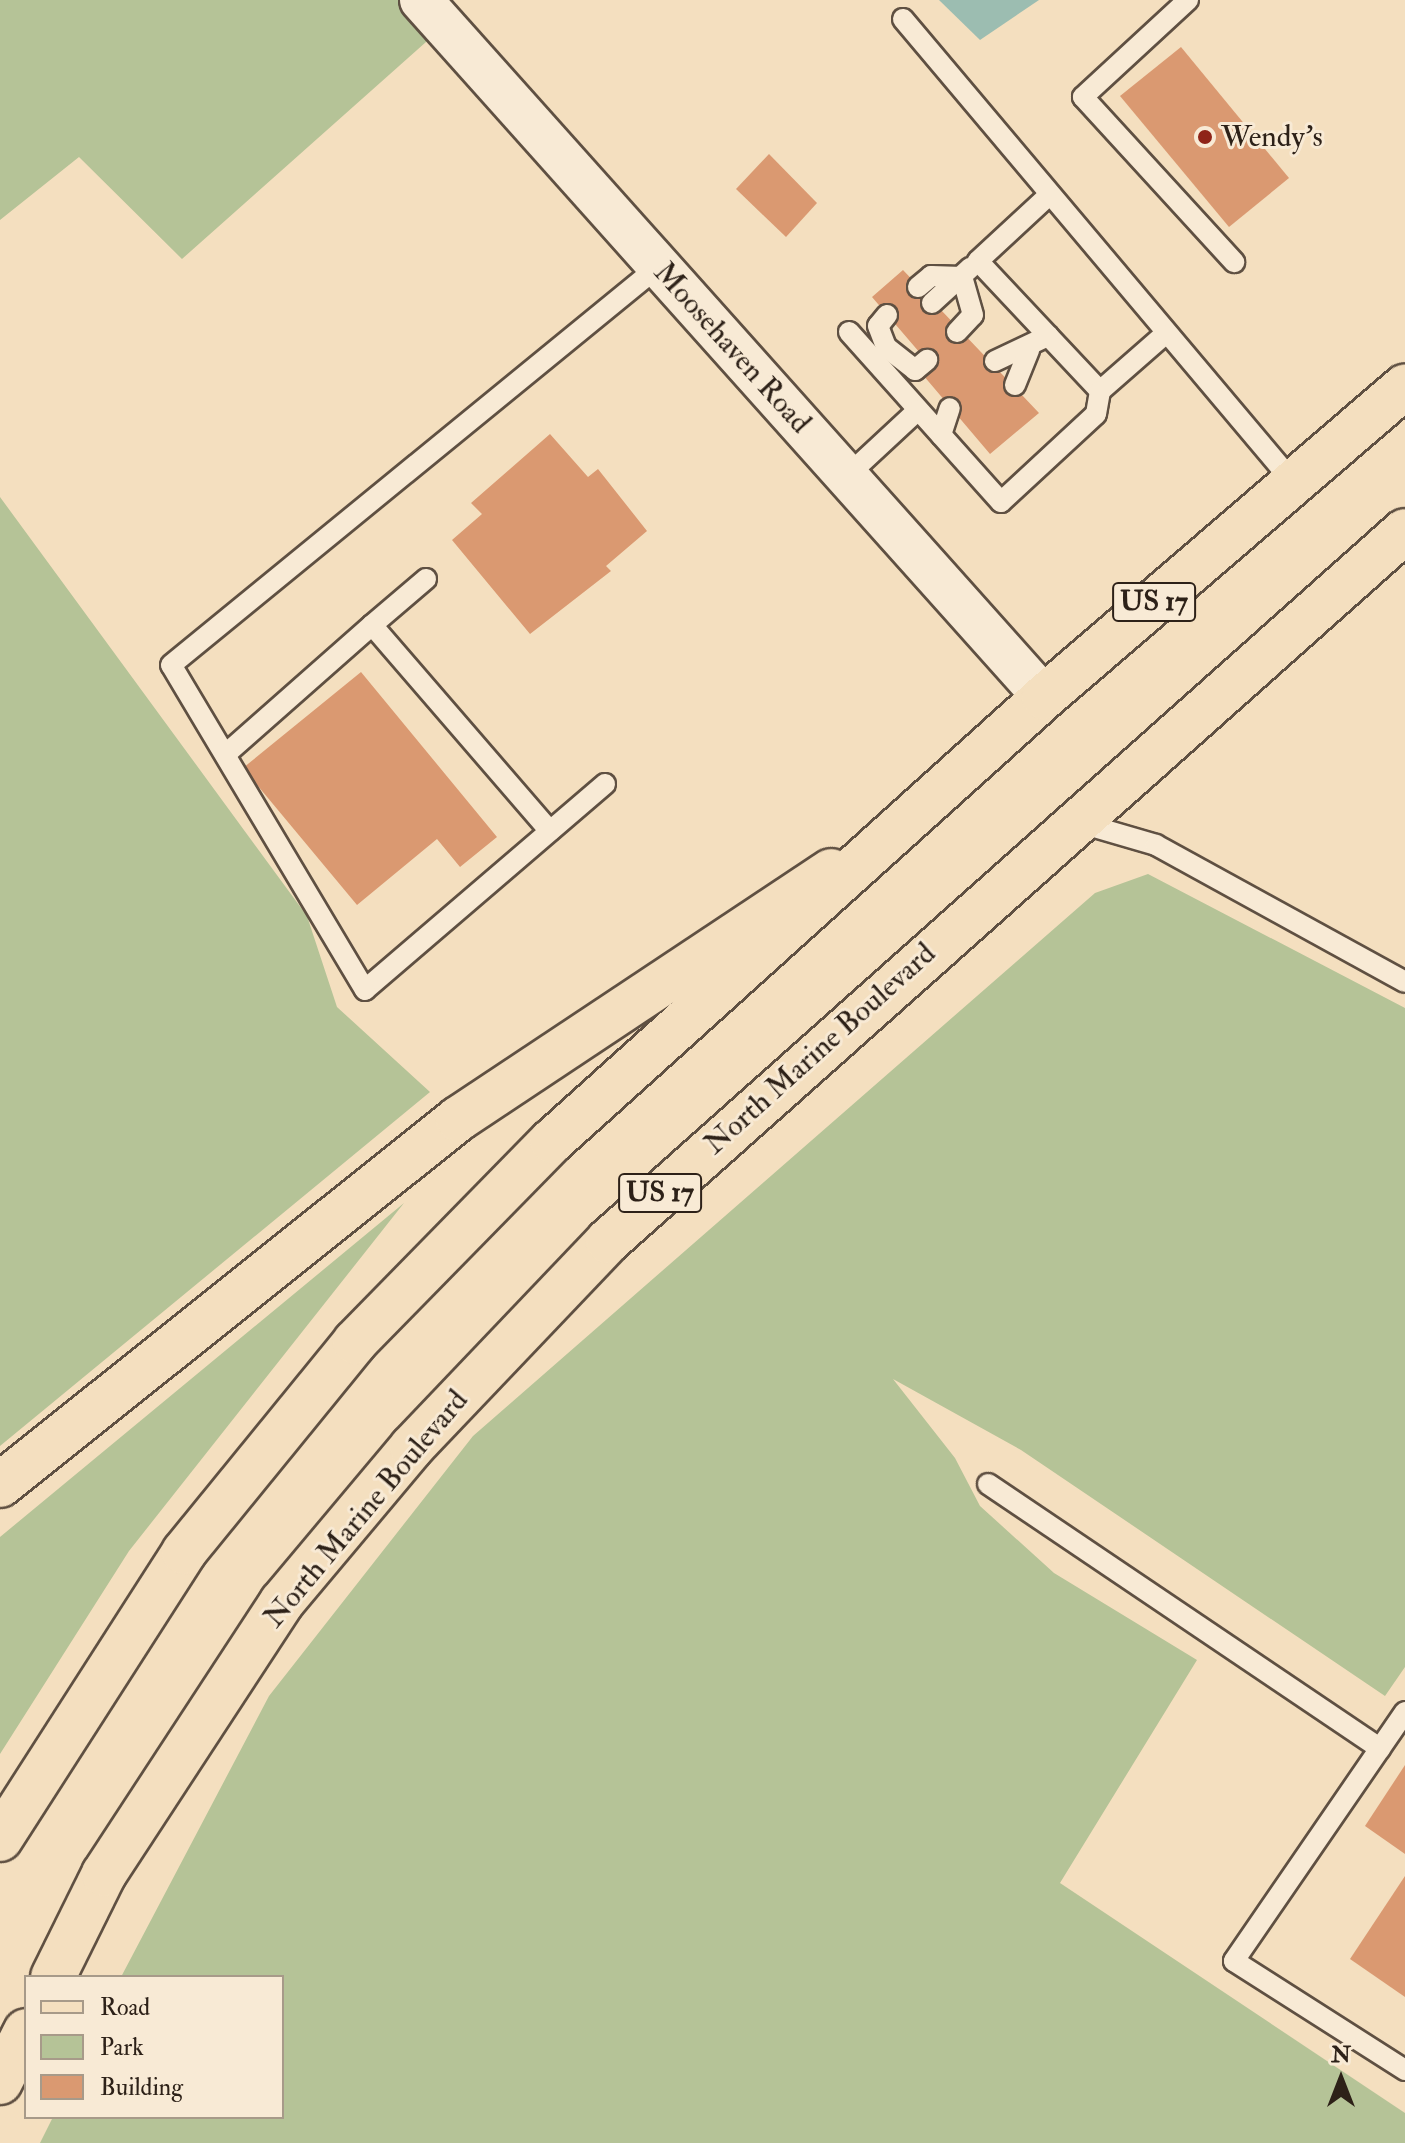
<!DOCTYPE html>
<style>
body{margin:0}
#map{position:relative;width:1405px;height:2143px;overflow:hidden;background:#f4dfbf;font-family:"IM FELL Double Pica",serif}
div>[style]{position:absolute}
.green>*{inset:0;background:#b5c397}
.water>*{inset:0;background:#9cbdb1}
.building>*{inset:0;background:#da9971}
.roads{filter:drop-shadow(2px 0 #5f5042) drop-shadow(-2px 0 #5f5042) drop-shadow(0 2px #5f5042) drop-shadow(0 -2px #5f5042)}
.service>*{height:20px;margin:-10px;padding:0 10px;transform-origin:10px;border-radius:10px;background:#f8ead5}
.minor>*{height:42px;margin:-21px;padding:0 21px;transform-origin:21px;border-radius:21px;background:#f8ead5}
.primary>*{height:44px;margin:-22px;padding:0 22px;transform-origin:22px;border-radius:22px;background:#f4dfbf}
.trunk>*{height:44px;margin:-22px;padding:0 22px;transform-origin:22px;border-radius:22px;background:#f4dfbf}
.dots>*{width:22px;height:22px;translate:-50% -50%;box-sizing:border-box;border:4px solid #f8ead5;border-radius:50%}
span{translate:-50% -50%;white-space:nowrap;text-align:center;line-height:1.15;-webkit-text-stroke:6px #f8ead5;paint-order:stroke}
.shield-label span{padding:2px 6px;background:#f8ead5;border:2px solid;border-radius:6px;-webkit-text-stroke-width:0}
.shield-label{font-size:28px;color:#2d2118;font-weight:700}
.poi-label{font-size:30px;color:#2d2118}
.left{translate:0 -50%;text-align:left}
.street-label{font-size:30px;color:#2d2118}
.legend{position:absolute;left:24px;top:1975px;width:260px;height:144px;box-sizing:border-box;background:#f8ead5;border:2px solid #a79a89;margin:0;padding:10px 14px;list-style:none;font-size:24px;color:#2d2118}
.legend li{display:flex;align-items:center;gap:16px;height:40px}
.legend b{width:40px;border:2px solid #a79a89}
.north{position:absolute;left:1301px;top:2039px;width:80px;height:80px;-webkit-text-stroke:6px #f8ead5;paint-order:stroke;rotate:0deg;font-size:22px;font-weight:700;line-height:32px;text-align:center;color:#2d2118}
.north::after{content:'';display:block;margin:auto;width:28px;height:36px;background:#2d2118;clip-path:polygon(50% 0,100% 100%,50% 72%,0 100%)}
</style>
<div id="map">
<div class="green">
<div style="clip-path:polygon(0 0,422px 0,444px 26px,182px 259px,79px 157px,0 220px)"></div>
<div style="clip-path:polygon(0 497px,307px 916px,337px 1007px,430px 1092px,0 1446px)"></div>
<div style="clip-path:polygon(1148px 874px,1405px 1008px,1405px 1667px,1385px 1696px,1021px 1450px,893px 1379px,955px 1458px,980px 1506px,1054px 1573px,1197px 1660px,1060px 1883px,1405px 2113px,1405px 2143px,40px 2143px,53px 2117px,282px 2117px,282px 1977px,121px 1977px,269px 1696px,473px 1436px,1095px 893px)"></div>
<div style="clip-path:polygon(404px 1203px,129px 1551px,0 1754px,0 1537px)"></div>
</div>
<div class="water">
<div style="clip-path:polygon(939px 0,1039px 0,980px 40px)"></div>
</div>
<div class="building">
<div style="clip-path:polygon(1181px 47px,1289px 178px,1229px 227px,1120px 96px)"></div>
<div style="clip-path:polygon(769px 154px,817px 203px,786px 237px,736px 189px)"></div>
<div style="clip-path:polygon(903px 270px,1039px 413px,990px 454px,923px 375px,932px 367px,872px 297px)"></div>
<div style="clip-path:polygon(550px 434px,588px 477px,598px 469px,647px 531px,606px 566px,611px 571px,530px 634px,452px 540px,482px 514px,471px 503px)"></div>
<div style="clip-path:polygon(361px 672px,497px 837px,460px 867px,437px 839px,357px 905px,243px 768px)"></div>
<div style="clip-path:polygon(1405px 1765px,1405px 1854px,1365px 1826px)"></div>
<div style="clip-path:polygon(1405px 1876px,1405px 1997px,1350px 1959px)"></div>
</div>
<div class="roads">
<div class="service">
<div style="left:1188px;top:0;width:143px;rotate:137.3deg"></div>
<div style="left:1083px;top:97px;width:224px;rotate:47.5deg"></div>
<div style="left:903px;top:19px;width:605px;rotate:49.89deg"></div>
<div style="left:1047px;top:197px;width:94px;rotate:137.2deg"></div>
<div style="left:978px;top:261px;width:178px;rotate:46.8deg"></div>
<div style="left:1100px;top:391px;width:85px;rotate:-41.2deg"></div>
<div style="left:918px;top:287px;width:17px;rotate:-40deg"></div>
<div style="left:931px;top:276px;width:31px;rotate:2deg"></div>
<div style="left:932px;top:303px;width:52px;rotate:-42.6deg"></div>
<div style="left:887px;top:315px;width:14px;rotate:129deg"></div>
<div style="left:878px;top:326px;width:22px;rotate:69deg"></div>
<div style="left:886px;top:347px;width:37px;rotate:38deg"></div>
<div style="left:915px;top:370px;width:16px;rotate:-40deg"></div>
<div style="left:849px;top:332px;width:228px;rotate:48.2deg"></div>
<div style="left:1001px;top:502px;width:129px;rotate:-42.8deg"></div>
<div style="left:1096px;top:414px;width:23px;rotate:-80deg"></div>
<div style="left:957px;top:332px;width:23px;rotate:-47deg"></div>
<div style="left:973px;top:315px;width:40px;rotate:-106deg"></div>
<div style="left:995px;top:361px;width:59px;rotate:-25.3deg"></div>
<div style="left:1015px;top:385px;width:38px;rotate:-68deg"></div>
<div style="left:941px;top:435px;width:28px;rotate:-72deg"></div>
<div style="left:847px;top:476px;width:97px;rotate:-42.9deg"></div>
<div style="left:426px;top:579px;width:71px;rotate:139.6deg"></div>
<div style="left:372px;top:625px;width:272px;rotate:49.2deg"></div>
<div style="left:227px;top:753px;width:193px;rotate:-41.4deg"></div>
<div style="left:605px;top:784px;width:316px;rotate:139.4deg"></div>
<div style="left:365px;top:990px;width:378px;rotate:-120.8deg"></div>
<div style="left:171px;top:665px;width:630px;rotate:-39.27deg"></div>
<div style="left:1077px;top:822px;width:82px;rotate:16.2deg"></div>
<div style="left:1156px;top:845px;width:284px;rotate:28.8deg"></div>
<div style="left:988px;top:1484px;width:473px;rotate:34deg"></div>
<div style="left:1405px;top:1712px;width:302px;rotate:124.5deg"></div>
<div style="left:1234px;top:1961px;width:203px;rotate:32.5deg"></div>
</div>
<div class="minor">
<div style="left:421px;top:0;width:935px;rotate:48.21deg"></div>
</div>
<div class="primary">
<div style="left:0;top:1485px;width:586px;rotate:-38.63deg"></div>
<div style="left:458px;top:1119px;width:448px;rotate:-33.6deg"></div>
</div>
<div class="trunk">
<div style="left:0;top:1839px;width:341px;rotate:-57.3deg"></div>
<div style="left:184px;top:1552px;width:271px;rotate:-50.8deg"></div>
<div style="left:355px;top:1342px;width:281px;rotate:-45.6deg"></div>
<div style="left:552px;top:1141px;width:663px;rotate:-42.06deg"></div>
<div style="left:1044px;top:697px;width:476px;rotate:-40.7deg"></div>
<div style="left:53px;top:1977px;width:115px;rotate:-63.7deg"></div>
<div style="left:104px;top:1874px;width:325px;rotate:-56.8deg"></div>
<div style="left:282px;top:1602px;width:202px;rotate:-50deg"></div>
<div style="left:412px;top:1447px;width:284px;rotate:-46.4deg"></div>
<div style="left:608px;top:1241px;width:1067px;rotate:-41.7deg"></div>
<div style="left:0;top:2082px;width:57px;rotate:-63deg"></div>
</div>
</div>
<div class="dots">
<div style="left:1205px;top:137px;background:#8f2418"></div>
</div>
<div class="shield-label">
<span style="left:1154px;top:602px">US 17</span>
<span style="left:660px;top:1193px">US 17</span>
</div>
<div class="poi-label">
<span class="left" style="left:1221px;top:137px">Wendy's</span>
</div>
<div class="street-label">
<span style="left:732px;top:348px;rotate:48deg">Moosehaven Road</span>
<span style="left:820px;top:1049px;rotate:-42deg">North Marine Boulevard</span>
<span style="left:366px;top:1509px;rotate:-50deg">North Marine Boulevard</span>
</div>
<ul class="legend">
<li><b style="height:10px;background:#f4dfbf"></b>Road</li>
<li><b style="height:22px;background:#b5c397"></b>Park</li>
<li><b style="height:22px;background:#da9971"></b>Building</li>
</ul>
<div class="north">N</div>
</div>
